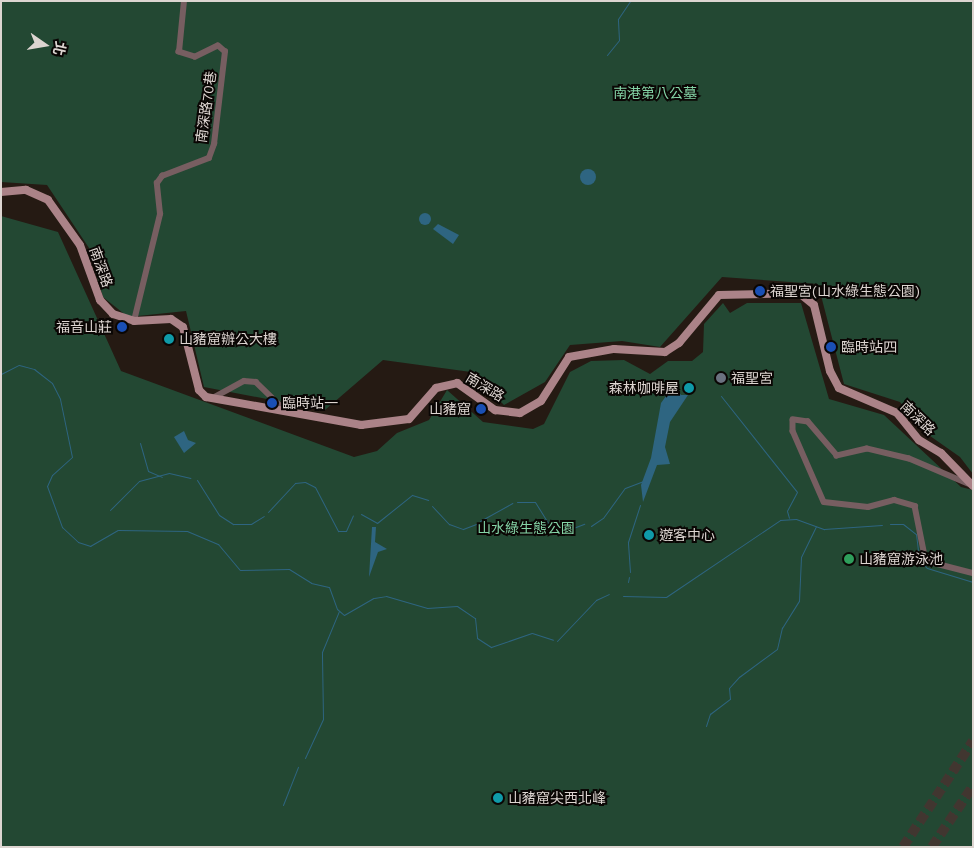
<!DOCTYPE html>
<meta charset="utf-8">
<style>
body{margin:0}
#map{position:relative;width:974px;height:848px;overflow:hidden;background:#251a13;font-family:"Work Sans","Noto Sans TC",sans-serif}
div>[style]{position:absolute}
.green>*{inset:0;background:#234833}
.water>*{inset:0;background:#2e6581}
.round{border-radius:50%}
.stream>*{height:1px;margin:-0.5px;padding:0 0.5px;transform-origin:0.5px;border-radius:0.5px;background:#2e6581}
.motorway-tunnel>*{height:10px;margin-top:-5px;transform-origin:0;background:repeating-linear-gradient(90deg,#413630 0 10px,transparent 0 15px)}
.minor>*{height:5.5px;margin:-2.75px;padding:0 2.75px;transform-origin:2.75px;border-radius:2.75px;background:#775e61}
.secondary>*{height:8px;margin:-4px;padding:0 4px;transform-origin:4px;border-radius:4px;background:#ab8388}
.dots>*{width:14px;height:14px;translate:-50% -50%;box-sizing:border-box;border:2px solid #0a0604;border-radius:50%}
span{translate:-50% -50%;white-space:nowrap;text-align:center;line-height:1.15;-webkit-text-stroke:4px #0a0604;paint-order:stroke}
.park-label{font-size:14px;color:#85d5a7}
.street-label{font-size:14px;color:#ddd5d1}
.poi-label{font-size:14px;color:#ddd5d1}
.left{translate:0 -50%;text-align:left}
.right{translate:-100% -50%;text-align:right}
.frame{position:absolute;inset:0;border:2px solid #ddd5d1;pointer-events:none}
.north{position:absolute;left:20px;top:20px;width:50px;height:50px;-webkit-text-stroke:4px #0a0604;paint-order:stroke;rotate:103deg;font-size:14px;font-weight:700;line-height:20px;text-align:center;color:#ddd5d1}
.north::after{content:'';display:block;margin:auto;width:18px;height:22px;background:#ddd5d1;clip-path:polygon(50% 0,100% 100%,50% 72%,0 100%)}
</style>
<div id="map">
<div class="green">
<div style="clip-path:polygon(1px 1px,973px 1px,973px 474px,960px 457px,923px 431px,900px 402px,844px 384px,818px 284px,722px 277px,660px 347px,622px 341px,570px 345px,545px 382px,504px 405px,471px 372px,383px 360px,325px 410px,204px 387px,186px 311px,128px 317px,103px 297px,89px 248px,47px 185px,1px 182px)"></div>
<div style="clip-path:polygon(1px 216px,58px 232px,121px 371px,354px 457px,377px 451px,397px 433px,429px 420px,447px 390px,483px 422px,533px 429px,544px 424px,570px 372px,591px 361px,624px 360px,650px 374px,668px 361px,692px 361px,703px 352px,704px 324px,723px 303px,730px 313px,747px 303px,801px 303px,829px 399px,884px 415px,961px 487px,973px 490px,973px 847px,1px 847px)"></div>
</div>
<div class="water">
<div class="round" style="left:580px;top:169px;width:16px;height:16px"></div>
<div class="round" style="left:419px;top:213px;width:12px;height:12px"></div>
<div style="clip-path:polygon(438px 224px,459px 235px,453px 244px,433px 229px)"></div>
<div style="clip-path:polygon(674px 385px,681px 395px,688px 395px,670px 422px,665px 447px,670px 464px,657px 465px,643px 502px,641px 485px,651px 458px,661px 403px)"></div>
<div style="clip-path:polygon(184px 431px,188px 440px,196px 443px,184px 453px,174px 437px)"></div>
<div style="clip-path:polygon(372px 527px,376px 527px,375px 542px,387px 549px,378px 552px,369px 577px)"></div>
</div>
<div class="stream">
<div style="left:607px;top:55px;width:19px;rotate:-51deg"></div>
<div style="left:619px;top:40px;width:21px;rotate:-93deg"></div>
<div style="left:618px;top:19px;width:22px;rotate:-56deg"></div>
<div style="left:1px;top:374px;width:20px;rotate:-27deg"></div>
<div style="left:19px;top:365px;width:16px;rotate:15deg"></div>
<div style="left:34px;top:369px;width:23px;rotate:38deg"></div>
<div style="left:52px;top:383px;width:18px;rotate:63deg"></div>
<div style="left:60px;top:399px;width:59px;rotate:78.3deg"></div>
<div style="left:72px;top:457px;width:27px;rotate:138deg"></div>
<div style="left:52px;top:475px;width:12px;rotate:114deg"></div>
<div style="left:47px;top:486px;width:44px;rotate:69.9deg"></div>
<div style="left:62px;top:527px;width:22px;rotate:43deg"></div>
<div style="left:78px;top:542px;width:13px;rotate:18deg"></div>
<div style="left:90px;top:546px;width:32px;rotate:-30deg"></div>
<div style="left:118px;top:530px;width:69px;rotate:0.8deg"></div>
<div style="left:187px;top:531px;width:34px;rotate:23deg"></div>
<div style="left:218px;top:544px;width:34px;rotate:50deg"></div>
<div style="left:240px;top:570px;width:49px;rotate:-1.2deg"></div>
<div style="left:289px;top:569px;width:26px;rotate:32deg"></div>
<div style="left:311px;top:583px;width:18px;rotate:13deg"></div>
<div style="left:329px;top:587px;width:23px;rotate:70deg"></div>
<div style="left:337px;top:609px;width:9px;rotate:41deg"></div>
<div style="left:344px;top:615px;width:34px;rotate:-30deg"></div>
<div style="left:374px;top:598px;width:12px;rotate:-9deg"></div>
<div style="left:386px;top:596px;width:43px;rotate:16.3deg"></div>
<div style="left:427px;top:608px;width:30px;rotate:-4deg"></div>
<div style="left:457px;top:606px;width:22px;rotate:34deg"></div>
<div style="left:475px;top:618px;width:20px;rotate:84deg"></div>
<div style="left:477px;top:638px;width:17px;rotate:33deg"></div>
<div style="left:491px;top:647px;width:43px;rotate:-18.9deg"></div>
<div style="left:532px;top:633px;width:22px;rotate:18deg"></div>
<div style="left:721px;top:396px;width:122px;rotate:51.6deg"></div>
<div style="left:797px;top:492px;width:21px;rotate:118deg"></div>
<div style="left:787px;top:511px;width:7px;rotate:74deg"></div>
<div style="left:140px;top:443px;width:29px;rotate:74deg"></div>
<div style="left:148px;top:471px;width:15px;rotate:23deg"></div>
<div style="left:197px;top:480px;width:41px;rotate:57.8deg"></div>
<div style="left:219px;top:515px;width:17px;rotate:33deg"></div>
<div style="left:233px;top:524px;width:18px"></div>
<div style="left:251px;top:524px;width:15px;rotate:-32deg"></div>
<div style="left:517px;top:502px;width:18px"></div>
<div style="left:535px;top:502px;width:25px;rotate:58deg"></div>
<div style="left:432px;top:506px;width:25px;rotate:47deg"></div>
<div style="left:449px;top:524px;width:15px;rotate:20deg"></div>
<div style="left:463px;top:529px;width:14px;rotate:-21deg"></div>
<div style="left:110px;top:510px;width:41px;rotate:-45deg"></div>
<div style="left:139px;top:481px;width:31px;rotate:-15deg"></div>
<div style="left:169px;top:473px;width:22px;rotate:13deg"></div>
<div style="left:268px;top:512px;width:40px;rotate:-47deg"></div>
<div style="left:295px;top:483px;width:10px;rotate:-6deg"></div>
<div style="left:305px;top:482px;width:11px;rotate:27deg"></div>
<div style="left:315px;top:487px;width:50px;rotate:62.4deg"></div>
<div style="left:338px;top:531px;width:8px"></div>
<div style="left:346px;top:531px;width:17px;rotate:-66deg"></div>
<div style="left:361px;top:514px;width:18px;rotate:29deg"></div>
<div style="left:377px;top:523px;width:45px;rotate:-38.7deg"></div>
<div style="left:412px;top:495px;width:17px;rotate:17deg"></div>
<div style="left:480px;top:521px;width:37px;rotate:-29deg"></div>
<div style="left:890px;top:524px;width:13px"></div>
<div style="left:903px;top:524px;width:16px;rotate:38deg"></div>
<div style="left:916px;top:534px;width:26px;rotate:83deg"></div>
<div style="left:919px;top:560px;width:11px;rotate:45deg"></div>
<div style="left:927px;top:568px;width:48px;rotate:16.9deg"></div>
<div style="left:591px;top:526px;width:14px;rotate:-34deg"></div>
<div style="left:603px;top:518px;width:37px;rotate:-54deg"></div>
<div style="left:625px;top:488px;width:19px;rotate:-21deg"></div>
<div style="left:550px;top:527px;width:12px;rotate:31deg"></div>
<div style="left:560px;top:533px;width:26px;rotate:-21deg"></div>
<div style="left:630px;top:572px;width:30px;rotate:-94deg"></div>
<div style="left:628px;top:542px;width:39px;rotate:-72deg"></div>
<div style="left:628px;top:582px;width:5px;rotate:-79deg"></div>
<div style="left:623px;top:596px;width:43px;rotate:1.3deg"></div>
<div style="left:666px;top:597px;width:138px;rotate:-34deg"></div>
<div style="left:780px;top:520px;width:16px;rotate:-4deg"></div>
<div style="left:796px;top:519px;width:30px;rotate:20deg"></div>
<div style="left:824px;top:529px;width:58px;rotate:-3.9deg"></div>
<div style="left:557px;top:641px;width:57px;rotate:-46.4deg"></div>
<div style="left:596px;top:600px;width:14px;rotate:-25deg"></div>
<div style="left:706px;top:726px;width:13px;rotate:-72deg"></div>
<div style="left:710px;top:714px;width:25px;rotate:-37deg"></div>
<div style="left:730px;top:699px;width:11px;rotate:-95deg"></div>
<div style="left:729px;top:688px;width:15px;rotate:-48deg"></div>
<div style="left:739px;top:677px;width:47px;rotate:-36.4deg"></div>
<div style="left:777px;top:649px;width:22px;rotate:-77deg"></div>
<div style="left:782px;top:628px;width:32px;rotate:-58deg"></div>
<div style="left:799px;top:601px;width:44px;rotate:-87.4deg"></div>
<div style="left:801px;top:557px;width:34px;rotate:-64deg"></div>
<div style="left:305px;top:758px;width:43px;rotate:-65.2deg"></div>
<div style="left:323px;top:719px;width:67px;rotate:-90.9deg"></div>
<div style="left:322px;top:652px;width:44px;rotate:-67.5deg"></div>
<div style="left:283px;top:805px;width:41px;rotate:-68.5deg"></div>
</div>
<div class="motorway-tunnel">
<div style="left:903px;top:847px;width:127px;rotate:-56.6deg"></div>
<div style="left:932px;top:847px;width:73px;rotate:-56.1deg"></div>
</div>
<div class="minor">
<div style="left:134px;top:321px;width:110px;rotate:-76.3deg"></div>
<div style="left:160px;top:214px;width:31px;rotate:-96deg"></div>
<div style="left:157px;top:183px;width:9px;rotate:-54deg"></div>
<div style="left:162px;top:176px;width:50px;rotate:-21deg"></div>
<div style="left:209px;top:158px;width:15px;rotate:-70deg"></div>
<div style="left:214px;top:144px;width:93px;rotate:-83.2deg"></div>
<div style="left:225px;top:52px;width:9px;rotate:-139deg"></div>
<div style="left:218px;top:46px;width:25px;rotate:154deg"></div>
<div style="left:195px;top:57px;width:17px;rotate:-163deg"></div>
<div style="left:179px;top:52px;width:51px;rotate:-84.4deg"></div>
<div style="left:213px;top:398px;width:35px;rotate:-29deg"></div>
<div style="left:244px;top:381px;width:12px;rotate:5deg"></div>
<div style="left:256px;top:382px;width:40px;rotate:44deg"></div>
<div style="left:968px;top:484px;width:64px;rotate:-157deg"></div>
<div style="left:909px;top:459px;width:43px;rotate:-166.6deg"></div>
<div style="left:867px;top:449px;width:31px;rotate:167deg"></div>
<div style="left:837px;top:456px;width:45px;rotate:-130.5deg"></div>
<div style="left:808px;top:422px;width:15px;rotate:-172deg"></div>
<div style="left:793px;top:420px;width:11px;rotate:90deg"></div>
<div style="left:793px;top:431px;width:77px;rotate:66.4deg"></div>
<div style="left:824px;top:502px;width:44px;rotate:6.5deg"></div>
<div style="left:868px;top:507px;width:27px;rotate:-15deg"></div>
<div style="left:894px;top:500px;width:22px;rotate:16deg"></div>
<div style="left:915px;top:506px;width:56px;rotate:78.7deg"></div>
<div style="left:926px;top:561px;width:49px;rotate:14.3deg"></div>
</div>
<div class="secondary">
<div style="left:1px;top:192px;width:25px;rotate:-5deg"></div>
<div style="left:26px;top:190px;width:24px;rotate:24deg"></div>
<div style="left:48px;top:200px;width:55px;rotate:54.6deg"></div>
<div style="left:80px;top:245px;width:59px;rotate:70deg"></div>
<div style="left:100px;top:300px;width:19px;rotate:47deg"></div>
<div style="left:113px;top:314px;width:22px;rotate:18deg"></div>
<div style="left:134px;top:321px;width:37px;rotate:-3deg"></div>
<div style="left:171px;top:319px;width:14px;rotate:34deg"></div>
<div style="left:183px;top:327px;width:65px;rotate:75.7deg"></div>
<div style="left:199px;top:390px;width:10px;rotate:45deg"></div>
<div style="left:206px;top:397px;width:158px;rotate:10.2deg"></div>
<div style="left:361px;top:425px;width:48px;rotate:-7.1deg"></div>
<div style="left:409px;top:419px;width:41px;rotate:-48.9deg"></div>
<div style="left:436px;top:388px;width:22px;rotate:-13deg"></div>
<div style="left:457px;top:383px;width:47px;rotate:35.4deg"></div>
<div style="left:495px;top:410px;width:25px;rotate:7deg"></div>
<div style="left:520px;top:413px;width:24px;rotate:-30deg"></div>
<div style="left:541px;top:401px;width:52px;rotate:-57.5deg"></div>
<div style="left:569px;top:357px;width:46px;rotate:-10.1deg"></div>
<div style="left:614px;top:349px;width:51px;rotate:3.4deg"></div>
<div style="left:665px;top:352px;width:17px;rotate:-33deg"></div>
<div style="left:679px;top:343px;width:62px;rotate:-50.2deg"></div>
<div style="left:719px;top:295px;width:80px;rotate:-1.4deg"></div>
<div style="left:799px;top:293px;width:19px;rotate:39deg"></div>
<div style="left:814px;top:305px;width:68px;rotate:76.4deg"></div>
<div style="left:830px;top:371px;width:19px;rotate:62deg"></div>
<div style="left:839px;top:388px;width:63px;rotate:23.3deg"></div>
<div style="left:897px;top:413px;width:35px;rotate:51deg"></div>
<div style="left:919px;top:440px;width:26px;rotate:31deg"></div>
<div style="left:941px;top:453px;width:46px;rotate:45.9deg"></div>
</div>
<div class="dots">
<div style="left:760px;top:291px;background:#1a4fb4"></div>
<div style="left:122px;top:327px;background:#1a4fb4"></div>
<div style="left:169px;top:339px;background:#0f9aa8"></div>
<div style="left:831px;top:347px;background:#1a4fb4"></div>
<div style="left:721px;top:378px;background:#6b7280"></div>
<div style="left:689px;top:388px;background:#0f9aa8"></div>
<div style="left:272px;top:403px;background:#1a4fb4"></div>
<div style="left:481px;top:409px;background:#1a4fb4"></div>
<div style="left:649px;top:535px;background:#0f9aa8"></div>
<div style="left:849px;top:559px;background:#2e9e5b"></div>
<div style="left:498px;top:798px;background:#0f9aa8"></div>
</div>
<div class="park-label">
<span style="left:655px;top:93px">南港第八公墓</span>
<span style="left:526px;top:528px">山水綠生態公園</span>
</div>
<div class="street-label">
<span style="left:206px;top:107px;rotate:-82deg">南深路70巷</span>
<span style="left:101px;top:267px;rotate:70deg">南深路</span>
<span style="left:485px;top:387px;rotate:31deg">南深路</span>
<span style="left:918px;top:418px;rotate:44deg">南深路</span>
</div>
<div class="poi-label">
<span class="left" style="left:770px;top:291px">福聖宮(山水綠生態公園)</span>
<span class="right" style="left:112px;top:327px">福音山莊</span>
<span class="left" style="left:179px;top:339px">山豬窟辦公大樓</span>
<span class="left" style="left:841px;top:347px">臨時站四</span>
<span class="left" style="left:731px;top:378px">福聖宮</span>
<span class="right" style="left:679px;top:388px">森林咖啡屋</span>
<span class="left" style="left:282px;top:403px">臨時站一</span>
<span class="right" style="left:471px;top:409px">山豬窟</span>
<span class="left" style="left:659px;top:535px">遊客中心</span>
<span class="left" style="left:859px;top:559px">山豬窟游泳池</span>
<span class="left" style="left:508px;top:798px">山豬窟尖西北峰</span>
</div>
<div class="frame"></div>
<div class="north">北</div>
</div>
